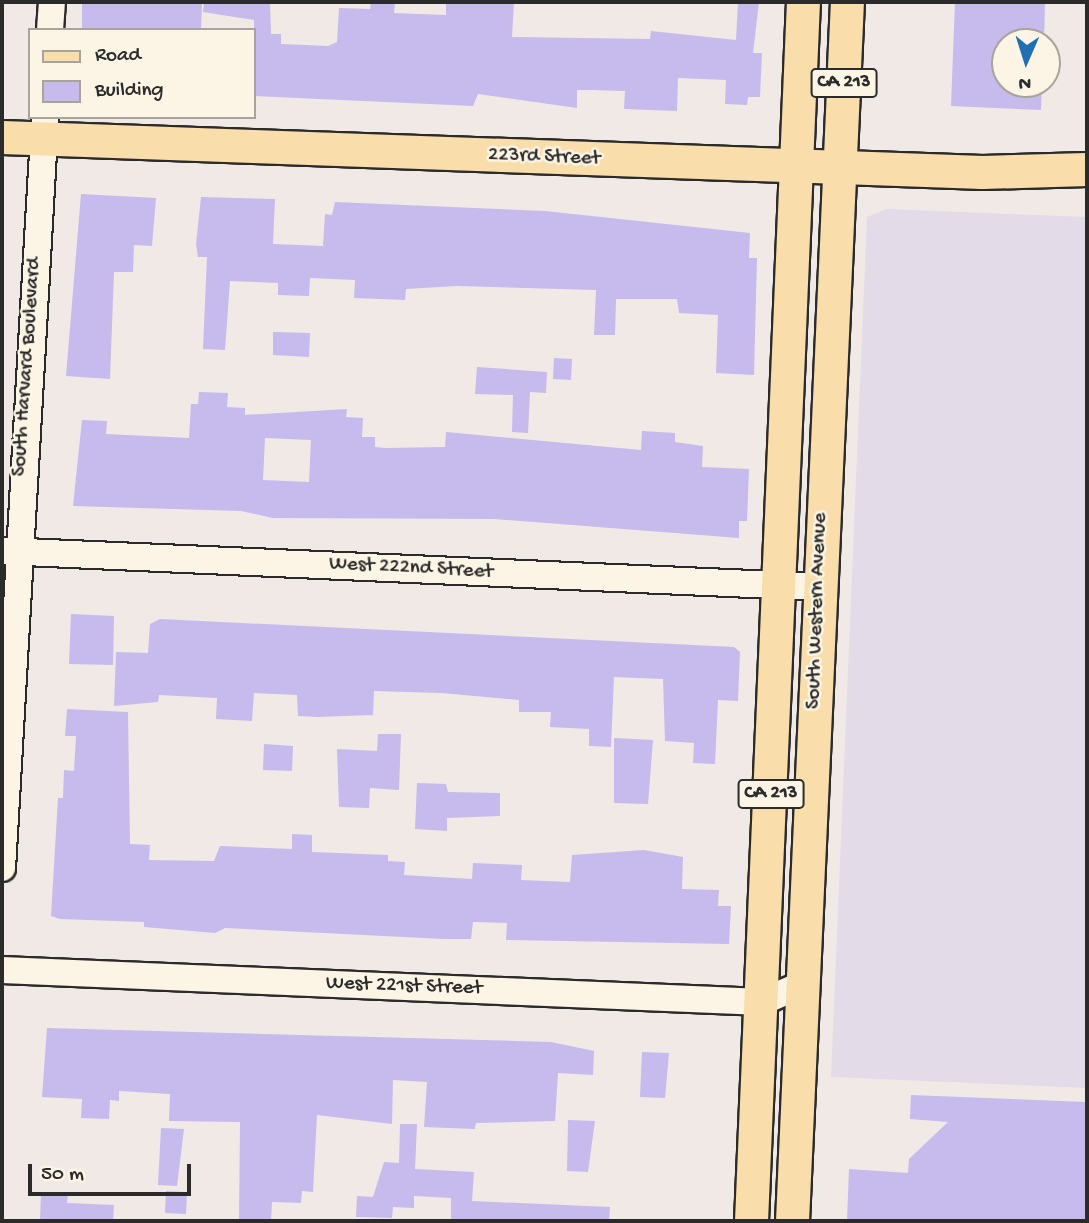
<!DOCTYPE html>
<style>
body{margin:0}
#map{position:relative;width:1089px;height:1223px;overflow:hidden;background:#f1e9e6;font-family:"Gochi Hand",sans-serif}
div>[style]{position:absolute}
.built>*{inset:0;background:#e4dbe8}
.building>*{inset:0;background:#c7baec}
.roads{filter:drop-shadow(2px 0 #2b2b2b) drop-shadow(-2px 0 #2b2b2b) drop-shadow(0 2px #2b2b2b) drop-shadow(0 -2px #2b2b2b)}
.minor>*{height:26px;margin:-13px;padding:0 13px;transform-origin:13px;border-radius:13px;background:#fcf5e5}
.major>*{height:33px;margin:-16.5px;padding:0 16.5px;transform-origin:16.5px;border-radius:16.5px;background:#f9deab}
span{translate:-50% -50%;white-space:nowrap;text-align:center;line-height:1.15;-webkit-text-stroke:5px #fcf5e5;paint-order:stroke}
.shield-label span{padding:2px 5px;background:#fcf5e5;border:2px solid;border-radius:5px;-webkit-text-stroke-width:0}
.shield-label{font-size:19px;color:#2b2b2b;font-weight:700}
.street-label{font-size:21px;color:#2b2b2b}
.frame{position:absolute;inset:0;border:4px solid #2b2b2b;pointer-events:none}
.legend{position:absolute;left:28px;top:28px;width:228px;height:91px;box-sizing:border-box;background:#fcf5e5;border:2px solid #a8a49b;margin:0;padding:9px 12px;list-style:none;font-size:21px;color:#2b2b2b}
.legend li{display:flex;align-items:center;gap:14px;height:35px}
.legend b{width:35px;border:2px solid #a8a49b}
.north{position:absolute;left:991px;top:28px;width:70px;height:70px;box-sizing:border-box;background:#fcf5e5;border:2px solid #a8a49b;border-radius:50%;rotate:183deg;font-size:19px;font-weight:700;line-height:28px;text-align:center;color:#2b2b2b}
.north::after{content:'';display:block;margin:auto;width:24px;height:32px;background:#1f6fb2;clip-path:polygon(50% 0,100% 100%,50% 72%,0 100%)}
.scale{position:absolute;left:28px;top:1164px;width:163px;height:32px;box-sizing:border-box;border:4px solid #2b2b2b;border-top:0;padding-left:9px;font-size:21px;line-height:24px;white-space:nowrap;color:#2b2b2b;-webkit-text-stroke:5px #fcf5e5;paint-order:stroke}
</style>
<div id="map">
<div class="built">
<div style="clip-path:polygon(887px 209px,1087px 217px,1087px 1088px,831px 1077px,867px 217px)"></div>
</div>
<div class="building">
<div style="clip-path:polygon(82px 2px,202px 2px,201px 30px,82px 30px)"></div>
<div style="clip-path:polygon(204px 2px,270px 2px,271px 34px,281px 34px,281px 44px,328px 46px,337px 42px,339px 8px,370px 9px,371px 2px,395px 2px,394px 13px,446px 15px,446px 2px,514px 2px,512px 37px,650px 39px,651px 31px,736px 40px,738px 2px,759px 2px,753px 53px,762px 53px,760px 97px,748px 97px,747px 105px,725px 104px,726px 80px,678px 78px,677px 111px,624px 109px,625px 91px,592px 90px,577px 90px,577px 108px,478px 94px,473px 106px,254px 96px,254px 20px,203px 12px)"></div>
<div style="clip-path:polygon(955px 2px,1045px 2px,1044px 42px,1005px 42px,1005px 84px,1042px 84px,1041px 110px,951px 106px)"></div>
<div style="clip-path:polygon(81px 194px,156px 198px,152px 246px,134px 245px,133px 272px,114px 272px,110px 379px,66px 376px)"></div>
<div style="clip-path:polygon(201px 197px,275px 199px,273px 244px,323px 246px,325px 214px,332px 215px,335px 202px,545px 211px,750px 233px,749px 258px,757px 258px,754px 375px,716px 373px,718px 315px,679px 313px,677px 299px,616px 299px,615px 335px,594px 335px,596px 290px,457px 286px,406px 289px,405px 300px,354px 298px,355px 280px,310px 278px,309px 296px,278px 295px,278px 283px,230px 281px,225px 350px,203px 349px,207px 257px,198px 257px,196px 244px)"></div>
<div style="clip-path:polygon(273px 332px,310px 333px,309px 357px,273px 355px)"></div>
<div style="clip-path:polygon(554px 358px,572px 359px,571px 380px,553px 379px)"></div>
<div style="clip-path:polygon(477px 367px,547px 372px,546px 393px,530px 392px,528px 433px,512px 432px,513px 395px,475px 394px)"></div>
<div style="clip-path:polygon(evenodd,199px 392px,228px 393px,227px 407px,245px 408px,245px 415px,347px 409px,346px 417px,363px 418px,362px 437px,375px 437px,375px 447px,385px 448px,445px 447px,446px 432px,641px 450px,642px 431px,675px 433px,675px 442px,703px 446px,702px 467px,749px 469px,747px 521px,739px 521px,739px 538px,494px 519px,273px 518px,241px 511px,73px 506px,82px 420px,107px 421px,106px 434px,189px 438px,191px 404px,198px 404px,199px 392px,265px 438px,311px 440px,309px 482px,263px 480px,265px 438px)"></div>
<div style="clip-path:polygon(71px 614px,114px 616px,113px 665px,69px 664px)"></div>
<div style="clip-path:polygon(160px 619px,734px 647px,740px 652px,738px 701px,718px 700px,715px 764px,693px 763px,694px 743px,665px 741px,663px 679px,614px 677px,611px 747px,589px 746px,589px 729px,550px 727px,551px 712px,519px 712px,519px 700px,442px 693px,374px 691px,373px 715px,317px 717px,298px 716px,297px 695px,254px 693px,252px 721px,216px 719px,217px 698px,159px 695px,158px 702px,114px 706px,116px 652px,148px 653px,150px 624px)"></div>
<div style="clip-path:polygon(67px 709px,128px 712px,130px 844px,150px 845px,149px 860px,214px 861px,220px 846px,292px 849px,292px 834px,312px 835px,312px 852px,388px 855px,388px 861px,405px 862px,404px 875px,472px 879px,473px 863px,522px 865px,521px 880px,570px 882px,572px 855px,644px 850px,683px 857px,682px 889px,719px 890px,718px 906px,731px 906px,729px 944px,506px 940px,507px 923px,473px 922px,471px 939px,444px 939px,225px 928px,215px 933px,144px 927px,144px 922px,60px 919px,51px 916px,58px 798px,63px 798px,64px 770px,74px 771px,76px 736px,65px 736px)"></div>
<div style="clip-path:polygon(378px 734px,401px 734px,399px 790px,370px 788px,369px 808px,339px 807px,337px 749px,377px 751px)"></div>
<div style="clip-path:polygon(614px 738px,653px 740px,648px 804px,614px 803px)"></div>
<div style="clip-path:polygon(264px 744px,293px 746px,292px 771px,263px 770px)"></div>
<div style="clip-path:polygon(417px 783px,446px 784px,448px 792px,500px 793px,500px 816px,447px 818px,447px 831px,415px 829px)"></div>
<div style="clip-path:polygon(47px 1028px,551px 1042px,594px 1051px,593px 1075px,558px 1073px,555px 1121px,476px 1123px,475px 1129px,424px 1127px,427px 1082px,393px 1080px,392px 1124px,317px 1115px,313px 1192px,302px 1191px,301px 1203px,272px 1202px,271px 1221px,239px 1221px,240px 1122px,169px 1121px,170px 1094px,119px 1091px,119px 1101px,110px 1100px,109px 1119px,81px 1118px,82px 1099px,42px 1097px)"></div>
<div style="clip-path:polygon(642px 1052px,669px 1053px,665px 1098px,640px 1097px)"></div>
<div style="clip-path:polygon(911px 1095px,1087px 1102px,1087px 1221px,847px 1221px,849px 1169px,908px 1173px,909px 1159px,948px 1122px,910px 1119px)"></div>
<div style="clip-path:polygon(568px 1120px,595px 1121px,588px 1172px,567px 1171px)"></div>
<div style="clip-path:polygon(400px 1124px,417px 1124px,415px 1169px,474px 1172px,472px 1201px,610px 1207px,609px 1221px,451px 1221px,451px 1198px,414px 1196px,414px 1208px,393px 1207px,392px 1218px,356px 1217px,357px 1196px,373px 1197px,384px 1162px,399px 1163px)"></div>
<div style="clip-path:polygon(161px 1128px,184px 1129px,177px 1186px,158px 1185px)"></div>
<div style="clip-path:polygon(166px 1191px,187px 1192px,186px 1214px,165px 1213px)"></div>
<div style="clip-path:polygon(41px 1193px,68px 1195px,67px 1203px,114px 1205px,113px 1221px,40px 1221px)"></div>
</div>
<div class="roads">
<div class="minor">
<div style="left:50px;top:30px;width:28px;rotate:-86deg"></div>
<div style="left:2px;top:551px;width:818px;rotate:2.52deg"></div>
<div style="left:2px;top:868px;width:752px;rotate:-86.72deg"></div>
<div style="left:2px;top:970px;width:761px;rotate:2.41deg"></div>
<div style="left:762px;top:1002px;width:45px;rotate:-23.7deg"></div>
</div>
<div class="major">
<div style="left:2px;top:137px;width:981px;rotate:2.05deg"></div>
<div style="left:982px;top:172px;width:105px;rotate:-1.6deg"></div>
<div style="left:751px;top:1221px;width:1220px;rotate:-87.56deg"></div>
<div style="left:792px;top:1221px;width:1220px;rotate:-87.42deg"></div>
</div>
</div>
<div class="shield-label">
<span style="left:844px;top:83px">CA 213</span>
<span style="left:771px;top:794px">CA 213</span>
</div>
<div class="street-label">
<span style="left:544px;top:158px;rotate:2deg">223rd Street</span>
<span style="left:28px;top:367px;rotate:-86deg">South Harvard Boulevard</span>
<span style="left:411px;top:569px;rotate:3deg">West 222nd Street</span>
<span style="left:818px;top:611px;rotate:-88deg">South Western Avenue</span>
<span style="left:404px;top:987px;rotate:2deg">West 221st Street</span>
</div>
<div class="frame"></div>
<ul class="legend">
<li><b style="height:9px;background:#f9deab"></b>Road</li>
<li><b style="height:19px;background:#c7baec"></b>Building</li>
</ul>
<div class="north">N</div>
<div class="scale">50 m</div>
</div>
